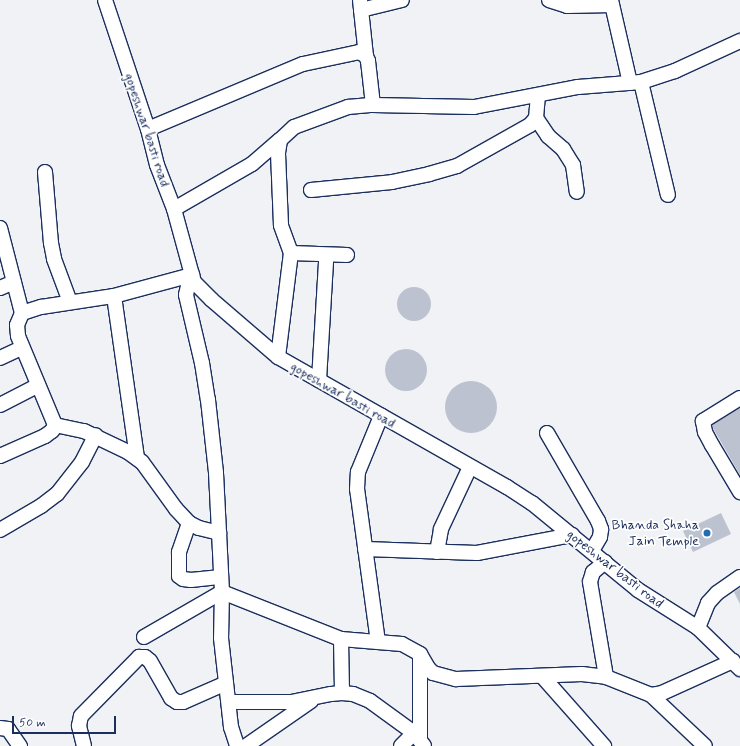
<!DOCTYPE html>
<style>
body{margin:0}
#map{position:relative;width:740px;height:746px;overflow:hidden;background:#f1f2f5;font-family:Mynerve,sans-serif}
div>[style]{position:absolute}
.building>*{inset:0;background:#bcc2d0}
.round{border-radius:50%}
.roads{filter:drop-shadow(1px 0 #1b2f5e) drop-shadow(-1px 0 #1b2f5e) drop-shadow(0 1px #1b2f5e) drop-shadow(0 -1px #1b2f5e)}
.minor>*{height:14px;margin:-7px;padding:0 7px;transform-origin:7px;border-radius:7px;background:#fff}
.dots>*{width:11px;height:11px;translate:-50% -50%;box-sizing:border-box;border:2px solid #fff;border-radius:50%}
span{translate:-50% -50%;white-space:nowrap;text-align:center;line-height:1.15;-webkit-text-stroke:3.5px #fff;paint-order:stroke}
.street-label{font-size:14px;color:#1b2f5e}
.poi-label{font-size:14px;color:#1b2f5e}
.right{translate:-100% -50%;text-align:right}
.scale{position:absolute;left:12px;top:716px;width:104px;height:18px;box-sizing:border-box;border:2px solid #1b2f5e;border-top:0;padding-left:5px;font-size:12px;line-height:14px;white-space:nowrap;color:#1b2f5e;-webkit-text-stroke:3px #fff;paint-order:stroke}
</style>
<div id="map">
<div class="building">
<div class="round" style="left:397px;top:287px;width:34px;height:34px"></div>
<div class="round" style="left:385px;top:349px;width:42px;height:42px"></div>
<div class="round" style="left:445px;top:381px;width:52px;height:52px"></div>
<div style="clip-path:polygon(740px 406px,740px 475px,710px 423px)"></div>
<div style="clip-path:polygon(721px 513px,731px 534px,693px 552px,683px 531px)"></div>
<div style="clip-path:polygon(740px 588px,740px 604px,734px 592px)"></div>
</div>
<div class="roads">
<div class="minor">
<div style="left:105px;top:0;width:136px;rotate:71.6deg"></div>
<div style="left:148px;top:129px;width:37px;rotate:76deg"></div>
<div style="left:157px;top:165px;width:47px;rotate:68.9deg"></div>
<div style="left:174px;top:209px;width:76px;rotate:74.7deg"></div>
<div style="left:194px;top:282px;width:25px;rotate:45deg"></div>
<div style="left:212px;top:300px;width:87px;rotate:40.8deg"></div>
<div style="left:278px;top:357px;width:263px;rotate:29.6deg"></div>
<div style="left:507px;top:487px;width:30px;rotate:33deg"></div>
<div style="left:532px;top:503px;width:137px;rotate:39.4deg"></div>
<div style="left:638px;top:590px;width:71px;rotate:32.3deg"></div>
<div style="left:698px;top:628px;width:59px;rotate:44.3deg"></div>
<div style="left:360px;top:0;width:56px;rotate:83.9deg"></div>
<div style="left:549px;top:0;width:19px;rotate:18deg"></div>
<div style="left:567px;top:6px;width:45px;rotate:-1.3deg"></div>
<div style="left:611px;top:0;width:85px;rotate:77.1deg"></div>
<div style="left:361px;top:10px;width:42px;rotate:-13.7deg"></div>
<div style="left:641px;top:82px;width:116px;rotate:76.6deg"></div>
<div style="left:536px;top:118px;width:22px;rotate:56deg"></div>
<div style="left:548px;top:136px;width:20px;rotate:41deg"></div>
<div style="left:563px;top:149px;width:19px;rotate:58deg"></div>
<div style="left:573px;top:165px;width:27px;rotate:82deg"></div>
<div style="left:148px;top:129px;width:168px;rotate:-22.8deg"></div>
<div style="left:303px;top:64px;width:57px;rotate:-12.1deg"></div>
<div style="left:359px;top:52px;width:8px;rotate:30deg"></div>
<div style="left:366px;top:56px;width:5px;rotate:68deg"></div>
<div style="left:368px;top:61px;width:44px;rotate:83.5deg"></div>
<div style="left:45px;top:172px;width:71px;rotate:85.2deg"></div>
<div style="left:51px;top:243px;width:16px;rotate:79deg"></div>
<div style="left:54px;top:259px;width:46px;rotate:69.6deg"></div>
<div style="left:311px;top:190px;width:81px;rotate:-5.6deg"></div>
<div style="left:392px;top:182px;width:38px;rotate:-12deg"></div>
<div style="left:429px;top:174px;width:29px;rotate:-16deg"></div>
<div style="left:457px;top:166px;width:84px;rotate:-29.3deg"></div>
<div style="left:530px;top:125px;width:9px;rotate:-49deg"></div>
<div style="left:536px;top:118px;width:23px;rotate:-85deg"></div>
<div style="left:174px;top:209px;width:90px;rotate:-30deg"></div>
<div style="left:252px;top:164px;width:37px;rotate:-41deg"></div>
<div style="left:0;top:228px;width:88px;rotate:75.5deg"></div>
<div style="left:291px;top:253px;width:56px;rotate:2deg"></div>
<div style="left:194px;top:282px;width:7px;rotate:146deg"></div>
<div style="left:188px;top:286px;width:9px;rotate:103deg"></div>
<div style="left:186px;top:295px;width:70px;rotate:76.8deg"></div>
<div style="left:202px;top:363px;width:37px;rotate:81deg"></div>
<div style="left:208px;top:400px;width:73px;rotate:83.7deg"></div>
<div style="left:216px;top:473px;width:119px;rotate:87.1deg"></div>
<div style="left:222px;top:592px;width:46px;rotate:91.2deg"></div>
<div style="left:221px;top:638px;width:90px;rotate:83.6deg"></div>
<div style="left:231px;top:727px;width:20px;rotate:72deg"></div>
<div style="left:0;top:288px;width:15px;rotate:-23deg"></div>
<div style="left:114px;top:296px;width:164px;rotate:81.9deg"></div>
<div style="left:278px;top:357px;width:105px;rotate:-82.9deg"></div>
<div style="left:291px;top:253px;width:30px;rotate:-110deg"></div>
<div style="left:281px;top:225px;width:72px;rotate:-92.4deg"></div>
<div style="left:278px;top:153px;width:13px;rotate:-81deg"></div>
<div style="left:280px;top:140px;width:19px;rotate:-43deg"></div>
<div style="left:294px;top:127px;width:58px;rotate:-20.3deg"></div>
<div style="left:348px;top:107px;width:25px;rotate:-5deg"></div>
<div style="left:373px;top:105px;width:101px;rotate:1.1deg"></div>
<div style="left:474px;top:107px;width:106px;rotate:-10.9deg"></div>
<div style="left:578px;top:87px;width:63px;rotate:-4.5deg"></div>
<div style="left:641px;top:82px;width:36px;rotate:-18deg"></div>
<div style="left:675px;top:71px;width:72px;rotate:-24.8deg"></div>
<div style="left:0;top:358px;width:23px;rotate:-25deg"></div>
<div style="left:319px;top:380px;width:119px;rotate:-86.6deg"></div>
<div style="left:740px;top:398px;width:44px;rotate:148.1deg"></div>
<div style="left:703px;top:421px;width:11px;rotate:80deg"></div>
<div style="left:705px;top:432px;width:15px;rotate:62deg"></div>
<div style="left:712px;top:445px;width:55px;rotate:59.2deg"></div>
<div style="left:0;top:405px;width:42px;rotate:-27.2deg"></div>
<div style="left:55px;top:425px;width:30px;rotate:12deg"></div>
<div style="left:84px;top:431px;width:49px;rotate:25.5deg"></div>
<div style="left:128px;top:452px;width:17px;rotate:36deg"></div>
<div style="left:142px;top:462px;width:58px;rotate:54.1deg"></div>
<div style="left:176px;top:509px;width:19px;rotate:47deg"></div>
<div style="left:189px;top:523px;width:11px;rotate:27deg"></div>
<div style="left:199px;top:528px;width:21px;rotate:14deg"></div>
<div style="left:547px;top:433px;width:102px;rotate:59.9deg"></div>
<div style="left:598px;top:521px;width:9px;rotate:69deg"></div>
<div style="left:601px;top:529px;width:8px;rotate:97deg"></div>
<div style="left:600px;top:537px;width:16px;rotate:120deg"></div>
<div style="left:0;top:456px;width:49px;rotate:-24deg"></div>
<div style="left:45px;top:436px;width:9px;rotate:-36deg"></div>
<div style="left:52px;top:431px;width:7px;rotate:-63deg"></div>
<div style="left:55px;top:425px;width:96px;rotate:-112.6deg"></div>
<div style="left:18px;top:336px;width:11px;rotate:-95deg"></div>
<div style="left:17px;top:325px;width:13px;rotate:-67deg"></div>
<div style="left:22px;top:313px;width:20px;rotate:-18deg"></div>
<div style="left:41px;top:307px;width:74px;rotate:-8.6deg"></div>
<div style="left:114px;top:296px;width:81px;rotate:-15.1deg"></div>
<div style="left:189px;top:523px;width:31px;rotate:109deg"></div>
<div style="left:179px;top:552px;width:24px;rotate:90deg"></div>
<div style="left:179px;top:576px;width:5px;rotate:37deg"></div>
<div style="left:183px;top:579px;width:8px;rotate:7deg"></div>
<div style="left:191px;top:580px;width:30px;rotate:-6deg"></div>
<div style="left:0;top:530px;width:48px;rotate:-30.3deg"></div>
<div style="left:41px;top:506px;width:20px;rotate:-37deg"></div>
<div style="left:57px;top:494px;width:41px;rotate:-52deg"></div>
<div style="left:82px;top:462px;width:30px;rotate:-63deg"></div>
<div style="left:365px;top:549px;width:112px;rotate:2deg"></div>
<div style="left:477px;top:553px;width:97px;rotate:-10.7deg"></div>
<div style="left:437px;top:552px;width:23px;rotate:-80deg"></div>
<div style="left:441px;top:529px;width:68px;rotate:-64.9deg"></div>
<div style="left:605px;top:562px;width:16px;rotate:140deg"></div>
<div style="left:593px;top:572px;width:10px;rotate:107deg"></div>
<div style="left:590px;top:582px;width:96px;rotate:80.4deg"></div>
<div style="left:698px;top:628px;width:27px;rotate:-68deg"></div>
<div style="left:708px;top:603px;width:13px;rotate:-48deg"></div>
<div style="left:717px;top:593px;width:28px;rotate:-35deg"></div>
<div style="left:144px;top:637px;width:90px;rotate:-30deg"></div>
<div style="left:222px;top:592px;width:128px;rotate:21.6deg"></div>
<div style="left:341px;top:639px;width:61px;rotate:4.7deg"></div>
<div style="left:402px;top:644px;width:21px;rotate:29deg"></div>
<div style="left:420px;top:654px;width:16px;rotate:60deg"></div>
<div style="left:428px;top:668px;width:7px;rotate:45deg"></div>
<div style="left:433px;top:673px;width:24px;rotate:15deg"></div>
<div style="left:456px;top:679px;width:126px;rotate:-2.3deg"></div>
<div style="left:582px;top:674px;width:24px;rotate:7deg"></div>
<div style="left:606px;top:677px;width:48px;rotate:21.8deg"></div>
<div style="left:651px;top:695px;width:11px;rotate:-10deg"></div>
<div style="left:662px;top:693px;width:78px;rotate:-24.3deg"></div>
<div style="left:341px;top:639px;width:54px;rotate:88.9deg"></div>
<div style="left:378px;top:642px;width:154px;rotate:-97.8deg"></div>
<div style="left:357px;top:489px;width:17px;rotate:-87deg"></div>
<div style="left:358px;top:472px;width:61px;rotate:-67.7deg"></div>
<div style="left:420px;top:656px;width:83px;rotate:90deg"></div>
<div style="left:542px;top:676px;width:94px;rotate:48.5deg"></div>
<div style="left:651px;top:695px;width:74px;rotate:43.4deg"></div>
<div style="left:229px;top:702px;width:62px"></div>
<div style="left:291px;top:702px;width:41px;rotate:-11.3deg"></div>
<div style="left:331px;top:694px;width:11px;rotate:-5deg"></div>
<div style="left:342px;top:693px;width:11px;rotate:5deg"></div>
<div style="left:353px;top:694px;width:18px;rotate:22deg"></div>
<div style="left:370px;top:701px;width:54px;rotate:36deg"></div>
<div style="left:414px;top:733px;width:16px;rotate:52deg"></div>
<div style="left:0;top:728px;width:8px;rotate:7deg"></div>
<div style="left:8px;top:729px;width:21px;rotate:55deg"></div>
<div style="left:84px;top:746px;width:21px;rotate:-104deg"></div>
<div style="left:79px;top:726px;width:10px;rotate:-79deg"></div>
<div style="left:81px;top:716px;width:83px;rotate:-45.5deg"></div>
<div style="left:139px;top:657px;width:6px"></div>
<div style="left:145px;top:657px;width:6px;rotate:39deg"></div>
<div style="left:150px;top:661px;width:43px;rotate:60.4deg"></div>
<div style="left:171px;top:698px;width:7px;rotate:34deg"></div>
<div style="left:177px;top:702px;width:6px"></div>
<div style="left:183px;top:702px;width:47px;rotate:-23.8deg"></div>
<div style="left:246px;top:746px;width:79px;rotate:-34.7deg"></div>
<div style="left:401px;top:746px;width:18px;rotate:-45deg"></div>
</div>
</div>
<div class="dots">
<div style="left:707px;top:533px;background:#1f6fb2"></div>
</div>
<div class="street-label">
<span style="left:147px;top:130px;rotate:72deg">gopeshwar basti road</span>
<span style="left:343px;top:395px;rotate:30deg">gopeshwar basti road</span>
<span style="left:615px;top:569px;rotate:38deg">gopeshwar basti road</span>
</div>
<div class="poi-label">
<span class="right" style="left:699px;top:533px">Bhanda Shaha<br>Jain Temple</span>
</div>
<div class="scale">50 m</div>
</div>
